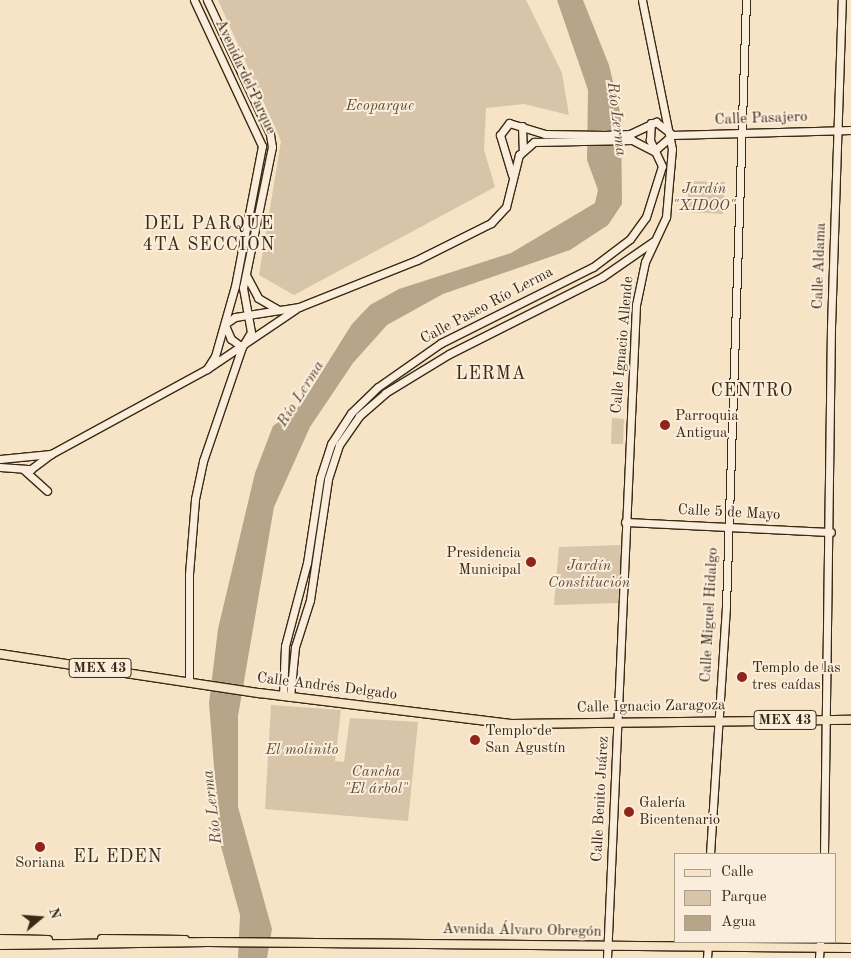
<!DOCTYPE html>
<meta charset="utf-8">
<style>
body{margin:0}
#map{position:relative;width:851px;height:958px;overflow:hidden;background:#f7e4c7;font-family:"Old Standard TT",serif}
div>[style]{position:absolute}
.green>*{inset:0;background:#d7c4a9}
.water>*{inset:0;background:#b7a58a}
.roads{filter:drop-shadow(1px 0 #3a2a14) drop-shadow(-1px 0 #3a2a14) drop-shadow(0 1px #3a2a14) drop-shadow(0 -1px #3a2a14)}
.secondary>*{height:7px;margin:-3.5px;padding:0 3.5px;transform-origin:3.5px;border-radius:3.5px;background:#faeddb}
.primary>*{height:8px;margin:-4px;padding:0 4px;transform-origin:4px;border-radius:4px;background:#f7e4c7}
.dots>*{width:14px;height:14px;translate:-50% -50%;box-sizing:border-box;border:2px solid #faeddb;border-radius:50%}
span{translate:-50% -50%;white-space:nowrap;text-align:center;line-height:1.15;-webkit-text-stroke:4px #faeddb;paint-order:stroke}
.shield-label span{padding:1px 4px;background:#faeddb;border:1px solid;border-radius:4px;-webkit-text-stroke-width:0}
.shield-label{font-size:14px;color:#3a2a14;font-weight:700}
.street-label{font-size:15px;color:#3a2a14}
.park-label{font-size:15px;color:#615039;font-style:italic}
.poi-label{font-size:15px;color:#3a2a14}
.left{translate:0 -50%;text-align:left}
.right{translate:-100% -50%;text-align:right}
.water-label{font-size:16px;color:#604f37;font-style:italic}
.quarter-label{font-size:18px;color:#3a2a14;letter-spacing:1px}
.legend{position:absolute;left:674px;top:853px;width:162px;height:90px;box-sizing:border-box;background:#faeddb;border:1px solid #ad9f8b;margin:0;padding:6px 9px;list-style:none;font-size:15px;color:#3a2a14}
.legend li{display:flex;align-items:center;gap:10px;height:25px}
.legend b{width:25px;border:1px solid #ad9f8b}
.north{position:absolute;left:15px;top:893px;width:50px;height:50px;-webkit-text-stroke:4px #faeddb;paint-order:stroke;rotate:72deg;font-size:14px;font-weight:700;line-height:20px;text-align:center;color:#3a2a14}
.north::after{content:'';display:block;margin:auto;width:18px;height:22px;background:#3a2a14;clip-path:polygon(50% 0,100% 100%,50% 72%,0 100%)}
</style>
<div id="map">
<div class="green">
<div style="clip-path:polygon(218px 0,526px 0,562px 73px,569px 115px,524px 104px,486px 108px,484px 150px,495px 187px,294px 295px,259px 275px,281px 141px)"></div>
<div style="clip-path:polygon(689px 181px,725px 182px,723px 214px,687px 212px)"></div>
<div style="clip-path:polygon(612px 418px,624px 419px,623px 444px,611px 444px)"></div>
<div style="clip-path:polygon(622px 545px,620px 603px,554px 605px,559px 547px)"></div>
<div style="clip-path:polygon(271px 705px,341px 710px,335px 761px,344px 762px,350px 718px,418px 722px,408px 821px,265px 809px)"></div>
</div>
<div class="water">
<div style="clip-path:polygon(557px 0,583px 0,609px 65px,621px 116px,622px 204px,608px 225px,570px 250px,443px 294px,387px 325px,353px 363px,310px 427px,274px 507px,238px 716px,238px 807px,272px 929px,267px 958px,238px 958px,240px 915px,220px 843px,209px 703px,218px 629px,255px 473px,273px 426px,301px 405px,352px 324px,370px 305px,399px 289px,511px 253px,595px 203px,598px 190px,587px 160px,588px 90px)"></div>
</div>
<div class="roads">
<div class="secondary">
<div style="left:194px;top:0;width:161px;rotate:65deg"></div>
<div style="left:262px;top:146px;width:143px;rotate:100.9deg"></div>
<div style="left:235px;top:286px;width:73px;rotate:105.9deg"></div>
<div style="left:215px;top:356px;width:15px;rotate:122deg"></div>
<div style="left:522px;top:126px;width:23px;rotate:88deg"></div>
<div style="left:671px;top:135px;width:180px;rotate:-1.6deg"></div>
<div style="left:512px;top:175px;width:42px;rotate:-106.7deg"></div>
<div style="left:500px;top:135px;width:15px;rotate:-53deg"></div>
<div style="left:509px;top:123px;width:38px;rotate:17deg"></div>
<div style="left:545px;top:134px;width:59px;rotate:1deg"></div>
<div style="left:604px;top:135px;width:26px;rotate:-2deg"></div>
<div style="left:630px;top:134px;width:29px;rotate:-25deg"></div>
<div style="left:656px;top:122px;width:18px;rotate:38deg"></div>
<div style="left:246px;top:275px;width:26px;rotate:62deg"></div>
<div style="left:258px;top:298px;width:22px;rotate:30deg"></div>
<div style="left:242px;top:347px;width:14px;rotate:-144deg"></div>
<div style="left:231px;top:339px;width:12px;rotate:-114deg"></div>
<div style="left:226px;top:328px;width:4px;rotate:-104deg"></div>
<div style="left:225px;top:324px;width:12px;rotate:-35deg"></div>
<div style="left:235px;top:317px;width:65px;rotate:-8.9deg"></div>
<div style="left:299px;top:307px;width:127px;rotate:-21.7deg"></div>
<div style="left:417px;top:260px;width:83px;rotate:-26.6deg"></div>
<div style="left:491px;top:223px;width:22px;rotate:-47deg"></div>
<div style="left:506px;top:207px;width:54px;rotate:-76deg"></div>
<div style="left:519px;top:155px;width:20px;rotate:-41deg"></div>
<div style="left:534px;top:142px;width:98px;rotate:-1.2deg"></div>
<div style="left:632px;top:140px;width:25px;rotate:27deg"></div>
<div style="left:654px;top:151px;width:23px;rotate:-41deg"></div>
<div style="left:0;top:459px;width:51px;rotate:-5.6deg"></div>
<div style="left:51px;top:454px;width:178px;rotate:-28.6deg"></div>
<div style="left:207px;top:369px;width:107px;rotate:-34deg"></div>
<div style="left:0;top:467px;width:31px;rotate:4deg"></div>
<div style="left:31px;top:469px;width:25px;rotate:-37deg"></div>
<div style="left:24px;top:470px;width:31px;rotate:42deg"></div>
<div style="left:625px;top:522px;width:206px;rotate:2.8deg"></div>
<div style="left:189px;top:682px;width:108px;rotate:-90deg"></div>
<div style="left:189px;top:574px;width:75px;rotate:-85.4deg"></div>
<div style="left:195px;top:499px;width:39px;rotate:-78deg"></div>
<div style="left:203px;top:461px;width:120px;rotate:-71.1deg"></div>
<div style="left:242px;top:347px;width:17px;rotate:-59deg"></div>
<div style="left:251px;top:332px;width:45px;rotate:-100.3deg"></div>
<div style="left:243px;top:288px;width:144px;rotate:-78.4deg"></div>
<div style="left:272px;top:147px;width:13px;rotate:-99deg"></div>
<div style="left:270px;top:134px;width:148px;rotate:-115.2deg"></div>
<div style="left:283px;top:696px;width:50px;rotate:-87.7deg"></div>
<div style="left:285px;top:646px;width:86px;rotate:-75.2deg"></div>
<div style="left:307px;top:563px;width:86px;rotate:-81.3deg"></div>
<div style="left:320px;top:478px;width:36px;rotate:-72deg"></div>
<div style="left:331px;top:444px;width:37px;rotate:-57deg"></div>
<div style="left:351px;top:413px;width:37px;rotate:-44deg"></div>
<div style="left:378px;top:387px;width:77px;rotate:-34.9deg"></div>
<div style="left:441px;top:343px;width:170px;rotate:-26.6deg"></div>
<div style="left:593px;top:267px;width:46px;rotate:-37.1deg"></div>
<div style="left:630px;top:239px;width:27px;rotate:-54deg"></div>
<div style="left:646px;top:217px;width:53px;rotate:-72.6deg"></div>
<div style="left:662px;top:166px;width:29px;rotate:-115deg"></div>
<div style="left:650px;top:140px;width:17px;rotate:-87deg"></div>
<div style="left:290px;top:697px;width:50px;rotate:-84.3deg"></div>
<div style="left:295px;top:647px;width:49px;rotate:-72.3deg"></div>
<div style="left:310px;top:600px;width:122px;rotate:-81.5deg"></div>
<div style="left:328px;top:479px;width:36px;rotate:-72deg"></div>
<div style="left:339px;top:445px;width:35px;rotate:-55deg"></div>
<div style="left:359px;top:416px;width:35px;rotate:-41deg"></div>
<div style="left:385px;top:393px;width:75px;rotate:-31.4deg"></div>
<div style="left:449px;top:354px;width:171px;rotate:-26.7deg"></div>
<div style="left:602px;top:277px;width:63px;rotate:-34.7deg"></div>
<div style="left:710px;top:854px;width:249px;rotate:-86.3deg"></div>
<div style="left:726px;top:606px;width:606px;rotate:-88.11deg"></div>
<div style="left:824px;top:854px;width:527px;rotate:-89.24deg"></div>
<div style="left:831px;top:327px;width:327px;rotate:-88.1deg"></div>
<div style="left:607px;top:958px;width:654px;rotate:-87.46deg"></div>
<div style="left:636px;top:305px;width:44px;rotate:-78.2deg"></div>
<div style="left:645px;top:262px;width:50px;rotate:-65deg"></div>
<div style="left:666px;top:217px;width:68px;rotate:-85deg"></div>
<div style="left:672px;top:149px;width:152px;rotate:-101.4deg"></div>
<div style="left:707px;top:958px;width:16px;rotate:-86deg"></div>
<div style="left:819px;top:958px;width:16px;rotate:-86deg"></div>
</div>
<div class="primary">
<div style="left:0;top:654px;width:262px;rotate:8.6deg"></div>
<div style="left:259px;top:693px;width:254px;rotate:7deg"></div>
<div style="left:511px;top:724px;width:340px;rotate:-0.7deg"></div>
<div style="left:0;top:939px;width:48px;rotate:1.2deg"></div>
<div style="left:102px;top:939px;width:83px;rotate:0.7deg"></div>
<div style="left:0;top:945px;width:208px;rotate:-0.8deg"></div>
<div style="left:208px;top:942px;width:643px;rotate:0.53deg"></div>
</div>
</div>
<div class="dots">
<div style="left:665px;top:425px;background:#8f2418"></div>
<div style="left:531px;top:562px;background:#8f2418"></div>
<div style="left:742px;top:677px;background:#8f2418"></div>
<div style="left:475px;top:740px;background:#8f2418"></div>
<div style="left:629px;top:812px;background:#8f2418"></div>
<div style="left:40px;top:847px;background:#8f2418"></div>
</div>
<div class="shield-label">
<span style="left:100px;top:668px">MEX 43</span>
<span style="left:785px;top:720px">MEX 43</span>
</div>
<div class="street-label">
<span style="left:245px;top:77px;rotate:65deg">Avenida del Parque</span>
<span style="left:761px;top:119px;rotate:-2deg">Calle Pasajero</span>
<span style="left:820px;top:266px;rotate:-88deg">Calle Aldama</span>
<span style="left:487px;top:306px;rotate:-28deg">Calle Paseo Río Lerma</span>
<span style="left:623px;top:345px;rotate:-85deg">Calle Ignacio Allende</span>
<span style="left:729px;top:513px;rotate:3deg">Calle 5 de Mayo</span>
<span style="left:710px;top:615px;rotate:-87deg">Calle Miguel Hidalgo</span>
<span style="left:327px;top:687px;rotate:7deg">Calle Andrés Delgado</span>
<span style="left:651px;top:707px;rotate:-1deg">Calle Ignacio Zaragoza</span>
<span style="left:601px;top:799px;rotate:-87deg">Calle Benito Juárez</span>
<span style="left:522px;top:931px;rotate:1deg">Avenida Álvaro Obregón</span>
</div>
<div class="park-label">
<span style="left:380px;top:107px">Ecoparque</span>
<span style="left:704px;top:198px">Jardín<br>"XIDOO"</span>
<span style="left:589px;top:575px">Jardín<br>Constitución</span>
<span style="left:302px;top:751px">El molinito</span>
<span style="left:376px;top:781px">Cancha<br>"El árbol"</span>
</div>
<div class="poi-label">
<span class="left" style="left:675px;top:425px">Parroquia<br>Antigua</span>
<span class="right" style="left:521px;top:562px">Presidencia<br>Municipal</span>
<span class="left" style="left:752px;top:677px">Templo de las<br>tres caídas</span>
<span class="left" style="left:485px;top:740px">Templo de<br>San Agustín</span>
<span class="left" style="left:639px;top:812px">Galería<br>Bicentenario</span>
<span style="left:40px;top:864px">Soriana</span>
</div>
<div class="water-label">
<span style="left:616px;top:119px;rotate:83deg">Río Lerma</span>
<span style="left:301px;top:394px;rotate:-58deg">Río Lerma</span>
<span style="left:213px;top:807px;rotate:-97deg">Río Lerma</span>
</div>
<div class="quarter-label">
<span style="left:209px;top:235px">DEL PARQUE<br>4TA SECCION</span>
<span style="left:491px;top:374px">LERMA</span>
<span style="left:752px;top:391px">CENTRO</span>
<span style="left:118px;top:857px">EL EDEN</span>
</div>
<ul class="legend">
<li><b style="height:6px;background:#f7e4c7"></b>Calle</li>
<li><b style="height:14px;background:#d7c4a9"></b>Parque</li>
<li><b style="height:14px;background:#b7a58a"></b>Agua</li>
</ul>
<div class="north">N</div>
</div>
